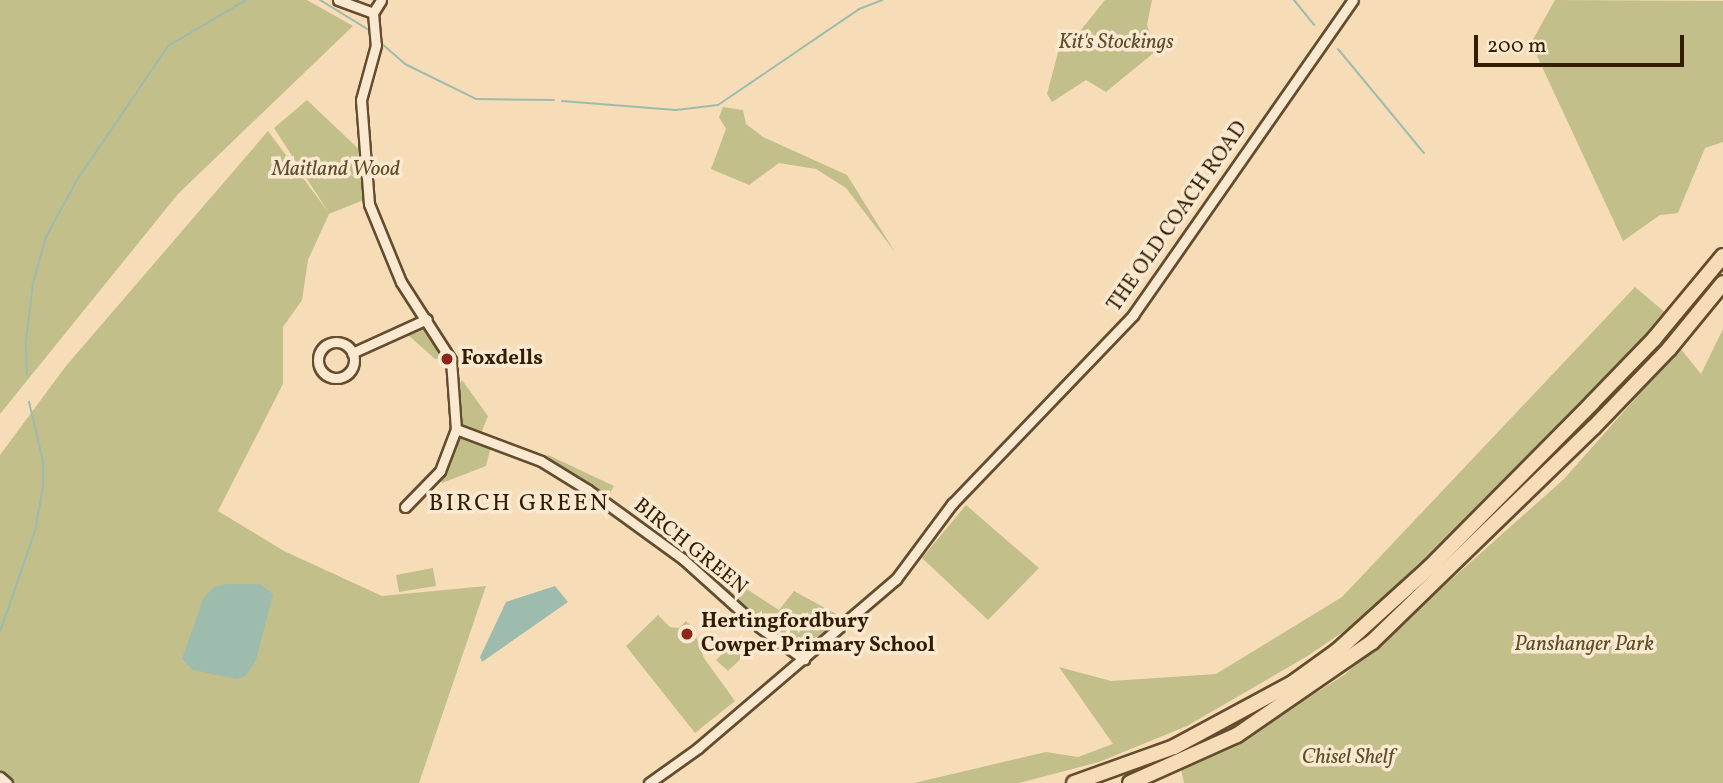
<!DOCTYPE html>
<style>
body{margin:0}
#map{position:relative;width:1723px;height:783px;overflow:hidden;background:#f7ddb7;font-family:Vollkorn,serif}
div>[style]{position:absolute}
.green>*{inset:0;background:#c2bf8a}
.water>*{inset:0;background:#9dbcae}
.stream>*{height:2px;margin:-1px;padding:0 1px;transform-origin:1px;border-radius:1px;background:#9dbcae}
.roads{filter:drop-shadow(2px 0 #634d2e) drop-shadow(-2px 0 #634d2e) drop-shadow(0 2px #634d2e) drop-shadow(0 -2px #634d2e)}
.minor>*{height:9px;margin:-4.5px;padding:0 4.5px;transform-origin:4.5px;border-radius:4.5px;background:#fae9d0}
.minor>.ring{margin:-4.5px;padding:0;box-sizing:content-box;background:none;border:9px solid #fae9d0;border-radius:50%}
.trunk>*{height:14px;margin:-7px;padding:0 7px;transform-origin:7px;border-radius:7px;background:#f7ddb7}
.dots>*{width:19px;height:19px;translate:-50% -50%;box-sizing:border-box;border:4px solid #fae9d0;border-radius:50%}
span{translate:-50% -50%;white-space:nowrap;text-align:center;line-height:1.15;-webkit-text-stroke:7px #fae9d0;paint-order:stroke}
.park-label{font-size:21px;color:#5d4e29;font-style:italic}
.street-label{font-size:21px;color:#321d00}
.poi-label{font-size:21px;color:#321d00;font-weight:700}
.left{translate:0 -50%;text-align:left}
.quarter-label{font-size:24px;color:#321d00;letter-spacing:2px}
.scale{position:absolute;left:1474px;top:35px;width:210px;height:32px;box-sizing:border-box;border:4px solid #321d00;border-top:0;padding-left:9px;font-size:21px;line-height:24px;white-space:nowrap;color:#321d00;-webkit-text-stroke:5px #fae9d0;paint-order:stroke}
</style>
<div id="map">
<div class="green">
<div style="clip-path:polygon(0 0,307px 0,353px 26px,178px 194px,0 414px)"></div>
<div style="clip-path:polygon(1105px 0,1152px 0,1147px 25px,1156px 51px,1106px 92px,1086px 80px,1052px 102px,1047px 94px,1060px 45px,1069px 45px)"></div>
<div style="clip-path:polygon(1555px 0,1723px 1px,1723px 142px,1705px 148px,1678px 213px,1660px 215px,1623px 241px,1531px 43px)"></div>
<div style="clip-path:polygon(307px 100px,366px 156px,366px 199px,329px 214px,308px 260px,302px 300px,283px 327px,283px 384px,218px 511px,284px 551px,382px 596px,486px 586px,419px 783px,14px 783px,0 772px,0 455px,66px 366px,268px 131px,329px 213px,274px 128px)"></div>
<div style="clip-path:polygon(723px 107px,743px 110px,746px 124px,763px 137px,847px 175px,895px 252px,846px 188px,816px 169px,779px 163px,749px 185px,711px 169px,726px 129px,719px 117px)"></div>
<div style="clip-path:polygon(1635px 287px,1667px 314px,1371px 613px,1306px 657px,1187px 726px,1099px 762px,1019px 783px,914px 783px,1046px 752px,1078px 757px,1113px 744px,1059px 667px,1111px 681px,1216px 674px,1342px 597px)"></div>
<div style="clip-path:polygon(425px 327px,447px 360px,435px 359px,407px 334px)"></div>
<div style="clip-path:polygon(1723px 329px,1723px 783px,1184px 783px,1181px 770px,1232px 747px,1344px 675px,1564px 479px,1680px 348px,1701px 374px)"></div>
<div style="clip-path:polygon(462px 380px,488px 416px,480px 436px,459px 426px,457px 389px)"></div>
<div style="clip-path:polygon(457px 436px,491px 446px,486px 466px,442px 483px,440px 477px)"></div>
<div style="clip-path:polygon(548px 455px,614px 486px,606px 500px,546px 461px)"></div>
<div style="clip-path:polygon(966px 505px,1039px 568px,988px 620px,922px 558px)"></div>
<div style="clip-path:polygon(433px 568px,436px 586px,399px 592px,396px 575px)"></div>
<div style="clip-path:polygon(725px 575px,779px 610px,794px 591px,838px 615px,840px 621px,802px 649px,751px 616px,719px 585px)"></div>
<div style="clip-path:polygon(658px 615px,670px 627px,679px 628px,686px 621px,693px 628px,704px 658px,735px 701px,695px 733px,626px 646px)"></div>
<div style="clip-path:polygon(739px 637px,751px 649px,728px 671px,716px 660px)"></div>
</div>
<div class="water">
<div style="clip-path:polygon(227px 584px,260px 584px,273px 594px,256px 660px,246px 676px,237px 679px,193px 670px,182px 659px,203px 599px,214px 587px)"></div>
<div style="clip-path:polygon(555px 586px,568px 602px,482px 662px,480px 657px,506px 602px)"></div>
</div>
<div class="stream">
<div style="left:320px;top:0;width:61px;rotate:31.6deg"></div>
<div style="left:1294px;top:0;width:32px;rotate:51deg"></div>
<div style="left:381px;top:43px;width:32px;rotate:41deg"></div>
<div style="left:405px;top:64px;width:79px;rotate:26.2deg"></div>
<div style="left:476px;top:99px;width:78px;rotate:0.7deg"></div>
<div style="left:1338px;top:49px;width:135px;rotate:50.4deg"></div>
<div style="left:562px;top:101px;width:114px;rotate:4.5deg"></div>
<div style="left:676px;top:110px;width:42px;rotate:-6.8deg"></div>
<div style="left:718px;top:105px;width:171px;rotate:-34.2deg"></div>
<div style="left:859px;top:9px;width:25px;rotate:-21deg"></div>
<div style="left:27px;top:376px;width:35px;rotate:-92deg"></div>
<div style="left:26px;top:341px;width:58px;rotate:-83.1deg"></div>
<div style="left:33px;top:283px;width:48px;rotate:-74.2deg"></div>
<div style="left:46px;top:237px;width:65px;rotate:-61.5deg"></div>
<div style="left:77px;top:180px;width:162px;rotate:-55.8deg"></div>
<div style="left:168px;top:46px;width:91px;rotate:-30.5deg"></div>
<div style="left:0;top:632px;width:107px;rotate:-70.9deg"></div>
<div style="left:35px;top:531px;width:45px;rotate:-79.7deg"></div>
<div style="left:43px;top:487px;width:26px;rotate:-90deg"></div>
<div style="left:43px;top:461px;width:61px;rotate:-103.3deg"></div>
</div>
<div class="roads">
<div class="minor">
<div style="left:338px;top:0;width:37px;rotate:20deg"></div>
<div style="left:373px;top:13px;width:32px;rotate:85deg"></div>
<div style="left:376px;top:45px;width:57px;rotate:105.3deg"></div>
<div style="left:361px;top:100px;width:104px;rotate:85.6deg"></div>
<div style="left:369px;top:204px;width:84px;rotate:67.7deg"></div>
<div style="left:401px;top:282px;width:93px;rotate:57.3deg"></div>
<div style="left:451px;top:360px;width:69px;rotate:85.9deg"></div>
<div style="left:456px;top:429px;width:91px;rotate:20.6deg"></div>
<div style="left:541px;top:461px;width:55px;rotate:31.7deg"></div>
<div style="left:588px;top:490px;width:117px;rotate:36deg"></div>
<div style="left:683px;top:559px;width:96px;rotate:42deg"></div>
<div style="left:754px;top:623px;width:62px;rotate:35.8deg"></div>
<div style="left:373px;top:13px;width:15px;rotate:-58deg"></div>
<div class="ring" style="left:318px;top:342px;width:27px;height:27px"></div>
<div style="left:352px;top:353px;width:82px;rotate:-24.4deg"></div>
<div style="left:405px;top:507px;width:50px;rotate:-45.8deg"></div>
<div style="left:440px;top:471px;width:45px;rotate:-69.1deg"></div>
<div style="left:0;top:777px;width:9px;rotate:41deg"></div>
<div style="left:649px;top:783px;width:60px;rotate:-35.5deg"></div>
<div style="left:698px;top:748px;width:260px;rotate:-40.5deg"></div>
<div style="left:896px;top:579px;width:94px;rotate:-53.3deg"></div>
<div style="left:952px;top:504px;width:262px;rotate:-46.2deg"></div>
<div style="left:1133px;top:315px;width:384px;rotate:-55.1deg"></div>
</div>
<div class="trunk">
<div style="left:1074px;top:783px;width:106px;rotate:-19.8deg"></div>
<div style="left:1174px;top:747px;width:136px;rotate:-28.4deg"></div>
<div style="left:1294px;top:682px;width:53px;rotate:-35.8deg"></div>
<div style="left:1337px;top:651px;width:124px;rotate:-42.1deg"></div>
<div style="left:1429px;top:568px;width:232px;rotate:-45.3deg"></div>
<div style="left:1592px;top:403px;width:89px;rotate:-45.9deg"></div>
<div style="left:1654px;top:339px;width:108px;rotate:-50.3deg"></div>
<div style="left:1130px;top:783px;width:117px;rotate:-24.2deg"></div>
<div style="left:1237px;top:735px;width:164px;rotate:-34.6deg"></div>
<div style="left:1372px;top:642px;width:308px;rotate:-44.1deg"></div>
<div style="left:1593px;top:428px;width:110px;rotate:-46.1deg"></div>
<div style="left:1669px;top:349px;width:85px;rotate:-50.7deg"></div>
</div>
</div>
<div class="dots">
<div style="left:447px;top:359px;background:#8f2418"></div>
<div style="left:687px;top:634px;background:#8f2418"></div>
</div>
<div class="park-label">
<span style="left:1116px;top:43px">Kit's Stockings</span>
<span style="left:336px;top:170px">Maitland Wood</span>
<span style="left:1584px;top:645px">Panshanger Park</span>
<span style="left:1348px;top:758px">Chisel Shelf</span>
</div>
<div class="street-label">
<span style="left:1178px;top:217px;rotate:-55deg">THE OLD COACH ROAD</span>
<span style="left:690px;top:547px;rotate:39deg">BIRCH GREEN</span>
</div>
<div class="poi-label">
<span class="left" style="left:461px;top:359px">Foxdells</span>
<span class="left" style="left:701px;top:634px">Hertingfordbury<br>Cowper Primary School</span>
</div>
<div class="quarter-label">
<span style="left:519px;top:505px">BIRCH GREEN</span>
</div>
<div class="scale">200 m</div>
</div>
